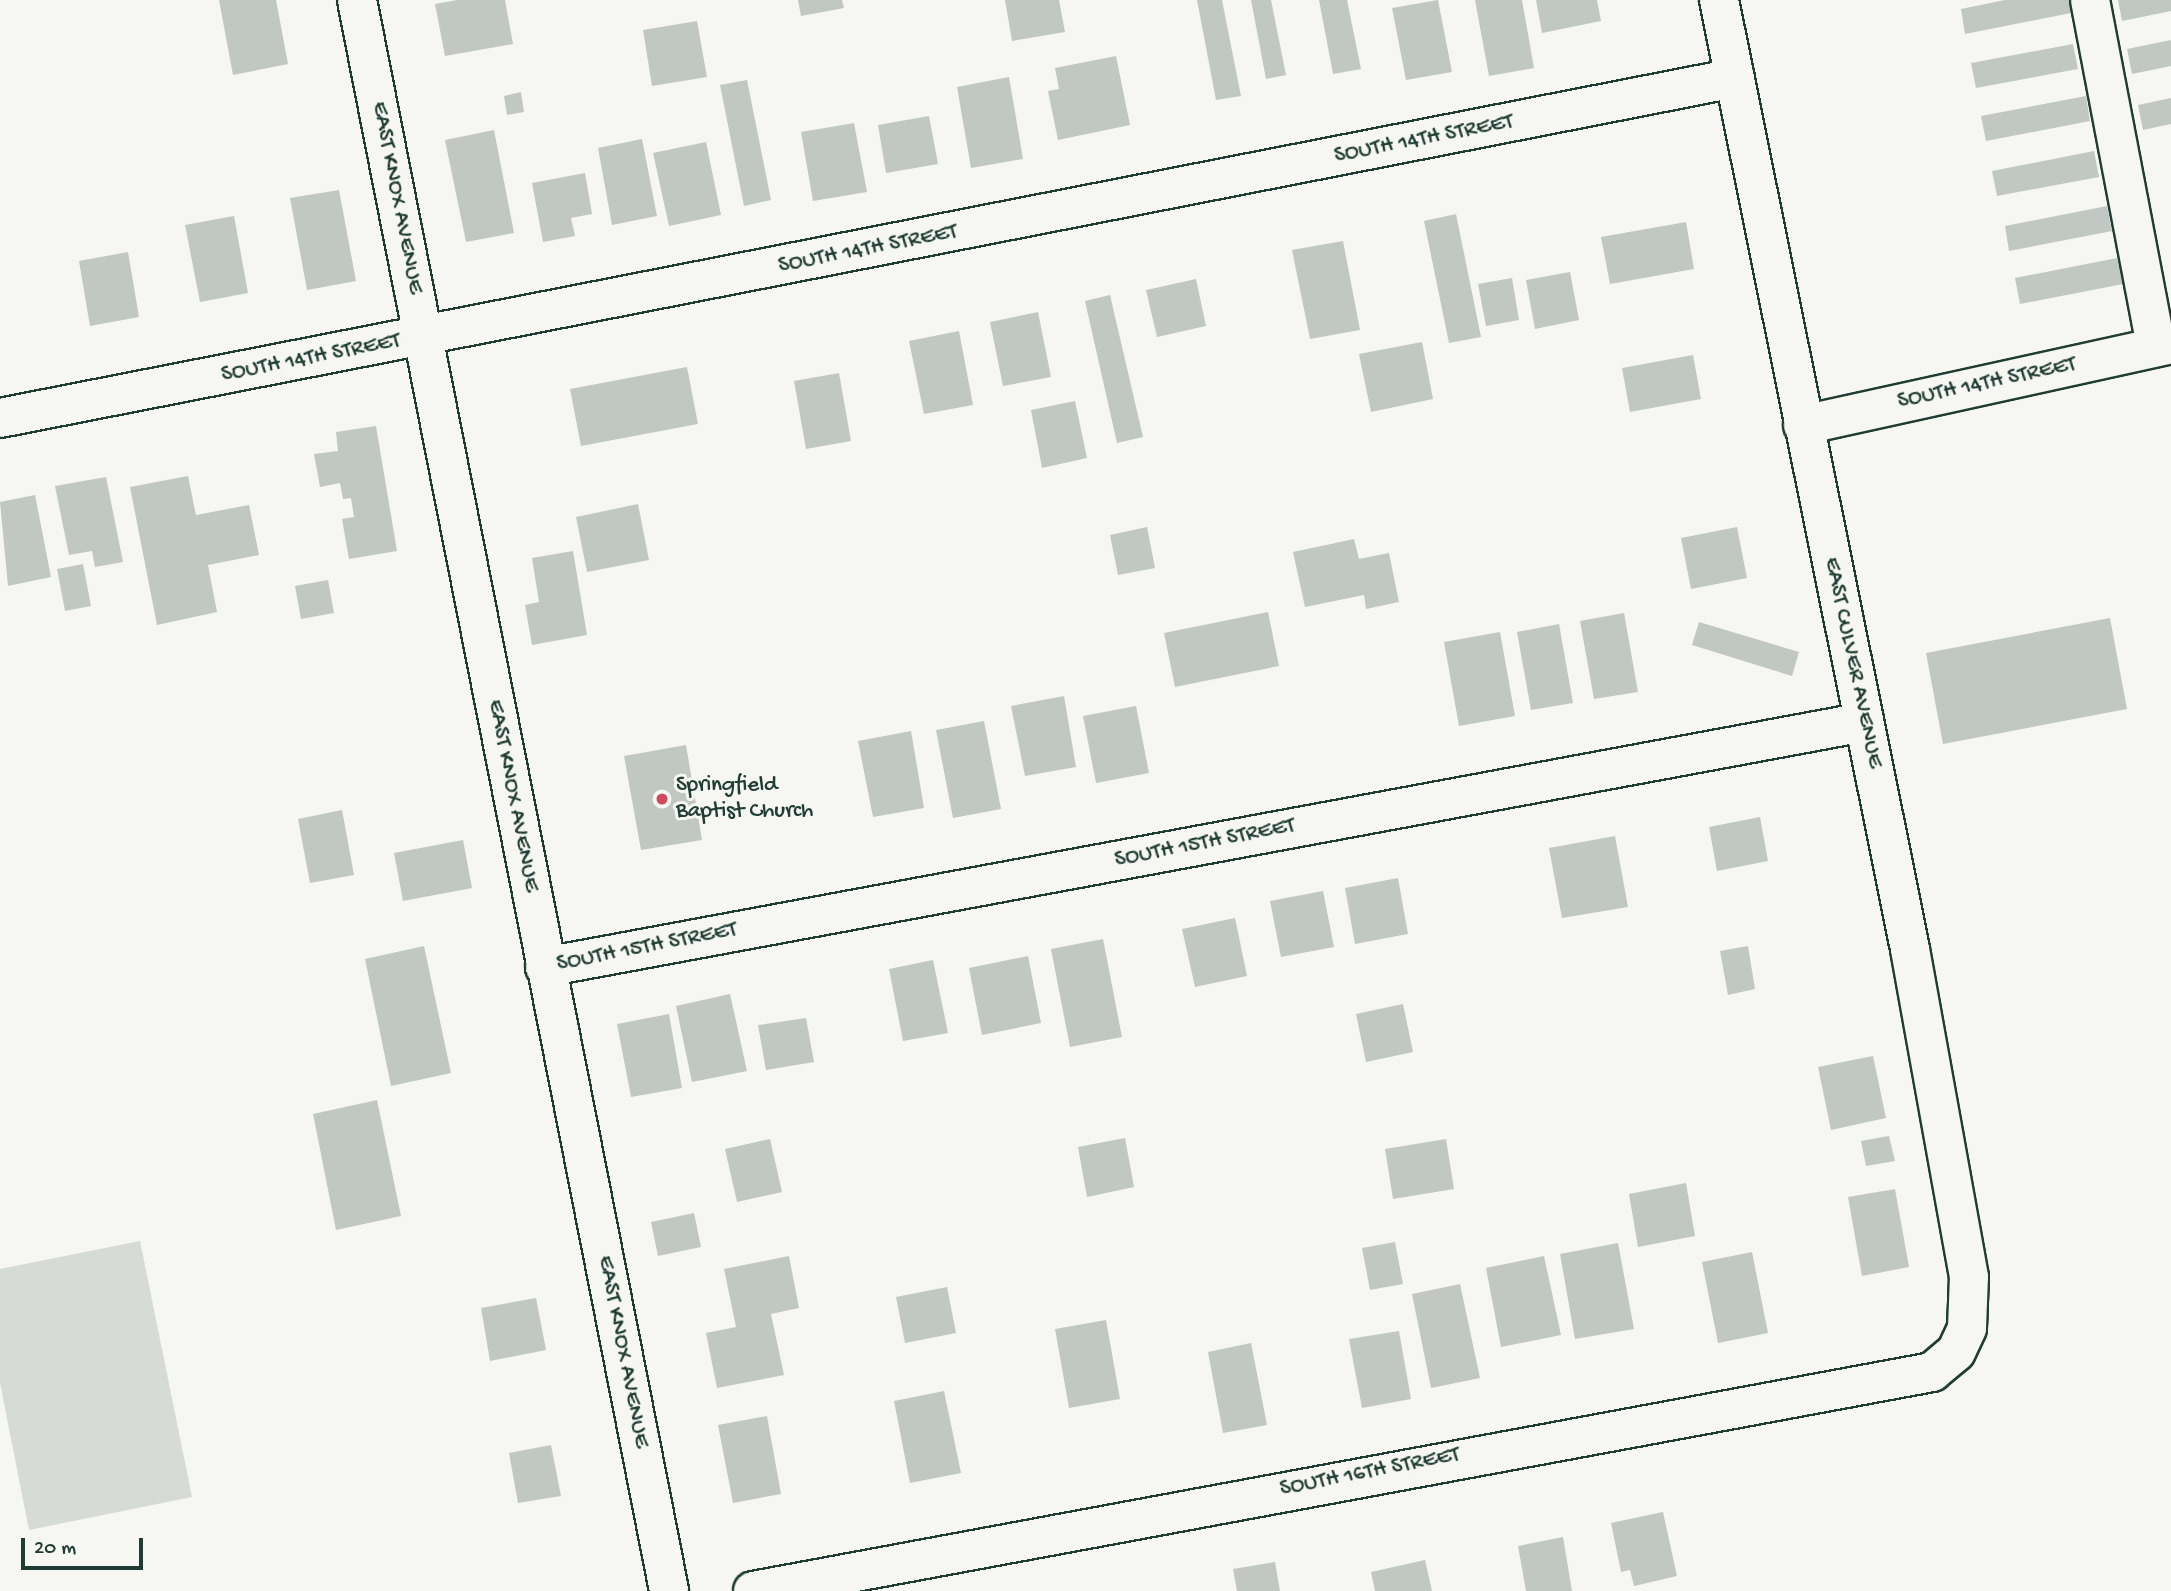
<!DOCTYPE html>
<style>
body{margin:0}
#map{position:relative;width:2171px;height:1591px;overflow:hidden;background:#f6f6f2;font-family:"Gochi Hand",sans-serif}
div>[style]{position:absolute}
.green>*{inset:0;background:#d6dbd6}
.building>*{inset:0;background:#c1c8c3}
.roads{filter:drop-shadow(2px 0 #1f3d34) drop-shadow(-2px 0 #1f3d34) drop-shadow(0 2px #1f3d34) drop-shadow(0 -2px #1f3d34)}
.minor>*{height:38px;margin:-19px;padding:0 19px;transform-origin:19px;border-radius:19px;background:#f6f6f2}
.dots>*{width:19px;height:19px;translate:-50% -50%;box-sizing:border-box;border:4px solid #f6f6f2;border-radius:50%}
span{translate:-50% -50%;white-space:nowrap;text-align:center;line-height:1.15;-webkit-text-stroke:6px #f6f6f2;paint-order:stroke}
.street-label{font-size:23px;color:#1f3d34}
.poi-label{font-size:23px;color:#1f3d34}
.left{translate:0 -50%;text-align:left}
.scale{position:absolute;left:21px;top:1538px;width:122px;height:32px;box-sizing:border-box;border:4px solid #1f3d34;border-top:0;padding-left:9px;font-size:21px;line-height:24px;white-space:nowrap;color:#1f3d34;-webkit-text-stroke:5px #f6f6f2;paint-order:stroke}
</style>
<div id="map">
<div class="green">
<div style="clip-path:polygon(140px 1241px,192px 1497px,29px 1530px,0 1383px,0 1269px)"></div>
</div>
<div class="building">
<div style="clip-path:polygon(219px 0,276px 0,288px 64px,233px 75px)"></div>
<div style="clip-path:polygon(457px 0,505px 0,513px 44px,445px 56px,435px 4px)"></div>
<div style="clip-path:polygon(798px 0,842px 0,844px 8px,801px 16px)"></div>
<div style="clip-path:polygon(1005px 0,1059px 0,1065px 32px,1012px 41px)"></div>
<div style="clip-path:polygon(1197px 0,1222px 0,1241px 96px,1216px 100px)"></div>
<div style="clip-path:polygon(1251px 0,1271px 0,1286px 75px,1266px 79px)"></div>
<div style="clip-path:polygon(1319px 0,1347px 0,1361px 69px,1333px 74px)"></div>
<div style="clip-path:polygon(1438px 0,1452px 72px,1406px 80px,1392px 8px)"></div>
<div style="clip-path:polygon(1475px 0,1522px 0,1534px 68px,1489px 76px)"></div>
<div style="clip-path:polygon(1536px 0,1597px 0,1601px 21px,1542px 33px)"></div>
<div style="clip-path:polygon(2005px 0,2068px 0,2071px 13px,1965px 34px,1961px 9px)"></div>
<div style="clip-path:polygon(2118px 0,2171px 0,2171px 11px,2122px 21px)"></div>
<div style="clip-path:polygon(697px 21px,707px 77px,652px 86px,643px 30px)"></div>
<div style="clip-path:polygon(2171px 40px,2171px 66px,2132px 74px,2127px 49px)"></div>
<div style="clip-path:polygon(2073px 44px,2078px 69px,1976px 88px,1971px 63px)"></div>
<div style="clip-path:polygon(1116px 56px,1130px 125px,1058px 140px,1048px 91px,1059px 89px,1055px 68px)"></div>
<div style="clip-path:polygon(1009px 77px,1023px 159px,971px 168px,957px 87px)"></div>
<div style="clip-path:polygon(747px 80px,771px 200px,744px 206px,720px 85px)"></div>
<div style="clip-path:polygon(521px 92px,524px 112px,507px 115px,504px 96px)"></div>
<div style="clip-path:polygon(2086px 96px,2090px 121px,1986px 141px,1981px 116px)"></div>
<div style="clip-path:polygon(2171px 98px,2171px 124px,2143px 130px,2138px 105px)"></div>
<div style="clip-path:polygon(929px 116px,938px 164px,886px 173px,878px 125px)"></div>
<div style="clip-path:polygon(854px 123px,867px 192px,813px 201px,801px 132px)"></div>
<div style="clip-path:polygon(494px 130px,514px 233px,466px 242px,445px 140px)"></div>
<div style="clip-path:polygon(642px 139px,657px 216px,612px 225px,598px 148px)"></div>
<div style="clip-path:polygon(706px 142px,721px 215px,669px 226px,653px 153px)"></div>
<div style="clip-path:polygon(2094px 151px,2099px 177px,1997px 196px,1992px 171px)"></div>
<div style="clip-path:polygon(585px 173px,592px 214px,571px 218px,575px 236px,543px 242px,532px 183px)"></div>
<div style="clip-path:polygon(339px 190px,356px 281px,307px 290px,290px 198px)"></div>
<div style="clip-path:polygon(2107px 206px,2112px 231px,2009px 251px,2005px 226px)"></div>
<div style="clip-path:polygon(1456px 214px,1481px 337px,1449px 343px,1424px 221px)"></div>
<div style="clip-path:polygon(234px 216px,248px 293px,200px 302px,185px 225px)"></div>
<div style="clip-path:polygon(1686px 222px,1694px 269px,1610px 284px,1601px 237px)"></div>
<div style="clip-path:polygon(1343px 241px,1360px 330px,1310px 339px,1292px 250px)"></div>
<div style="clip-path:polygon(128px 252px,139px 317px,90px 326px,79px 261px)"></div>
<div style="clip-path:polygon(2117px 258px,2123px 284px,2020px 304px,2015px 278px)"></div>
<div style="clip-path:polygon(1570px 272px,1579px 320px,1535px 329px,1526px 280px)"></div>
<div style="clip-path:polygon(1512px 278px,1519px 320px,1486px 326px,1478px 284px)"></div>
<div style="clip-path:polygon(1196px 279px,1206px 326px,1157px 337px,1146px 290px)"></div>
<div style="clip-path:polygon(1110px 295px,1143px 437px,1117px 443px,1085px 301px)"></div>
<div style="clip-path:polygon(1038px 312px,1051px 377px,1003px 386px,990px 322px)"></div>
<div style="clip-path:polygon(959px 331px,973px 405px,924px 414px,909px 341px)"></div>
<div style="clip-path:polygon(1422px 342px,1433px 399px,1371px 412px,1359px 354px)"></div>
<div style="clip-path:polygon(1693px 355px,1701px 399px,1630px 412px,1622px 368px)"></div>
<div style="clip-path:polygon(687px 367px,698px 424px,581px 446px,570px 389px)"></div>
<div style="clip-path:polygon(839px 373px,851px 441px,806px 449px,794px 381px)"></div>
<div style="clip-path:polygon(1075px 401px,1087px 458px,1042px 468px,1031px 410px)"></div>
<div style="clip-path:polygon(376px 426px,397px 551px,349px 559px,342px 519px,354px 517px,351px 498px,343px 499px,340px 483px,320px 487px,314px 454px,338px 451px,336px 432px)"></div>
<div style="clip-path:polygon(188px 476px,196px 515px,249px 505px,259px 555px,208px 565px,217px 612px,157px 625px,130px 487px)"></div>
<div style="clip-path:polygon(106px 477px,123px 562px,95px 567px,92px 551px,69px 555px,55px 486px)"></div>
<div style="clip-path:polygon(35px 495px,51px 577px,8px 586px,0 502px)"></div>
<div style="clip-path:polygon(638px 504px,649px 560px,587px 572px,576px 517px)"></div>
<div style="clip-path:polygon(1147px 527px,1155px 568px,1118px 575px,1110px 535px)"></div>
<div style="clip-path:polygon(1737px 527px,1747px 578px,1691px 589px,1681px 538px)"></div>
<div style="clip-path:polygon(1354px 539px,1359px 559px,1389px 553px,1399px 602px,1366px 609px,1364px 595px,1305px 607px,1293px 552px)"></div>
<div style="clip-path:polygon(573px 551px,587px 635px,532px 645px,525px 605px,539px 602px,532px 558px)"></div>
<div style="clip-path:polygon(83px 564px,91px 606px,65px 611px,57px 569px)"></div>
<div style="clip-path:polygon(328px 580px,334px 613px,301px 619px,295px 586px)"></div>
<div style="clip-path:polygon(1268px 612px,1279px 666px,1175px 687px,1164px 633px)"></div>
<div style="clip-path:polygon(1624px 613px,1638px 692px,1594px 699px,1580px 621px)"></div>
<div style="clip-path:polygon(2110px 618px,2127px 709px,1943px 744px,1926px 653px)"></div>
<div style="clip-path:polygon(1699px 622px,1799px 652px,1792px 676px,1692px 645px)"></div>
<div style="clip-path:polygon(1559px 624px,1573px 703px,1531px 710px,1517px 632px)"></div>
<div style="clip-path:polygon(1500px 632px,1515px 716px,1459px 726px,1444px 642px)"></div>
<div style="clip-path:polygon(1064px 696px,1076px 767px,1025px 776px,1011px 706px)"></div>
<div style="clip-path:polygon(1136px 706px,1149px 773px,1096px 783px,1083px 716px)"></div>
<div style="clip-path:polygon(984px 721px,1001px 809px,953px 818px,936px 730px)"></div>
<div style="clip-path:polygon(911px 731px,924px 808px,873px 817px,858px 741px)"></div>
<div style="clip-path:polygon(686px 745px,702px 840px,641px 850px,624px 756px)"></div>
<div style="clip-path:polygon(342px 810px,354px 875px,310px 883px,298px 819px)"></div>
<div style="clip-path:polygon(1760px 817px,1768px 861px,1717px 871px,1709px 827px)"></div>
<div style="clip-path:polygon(1615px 836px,1628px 907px,1562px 918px,1549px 848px)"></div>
<div style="clip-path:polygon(463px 840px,472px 888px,403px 901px,394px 853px)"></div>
<div style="clip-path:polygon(1398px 878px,1408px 934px,1355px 944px,1345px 888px)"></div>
<div style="clip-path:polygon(1323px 891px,1334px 947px,1281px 957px,1270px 901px)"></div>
<div style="clip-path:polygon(1235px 918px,1247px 976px,1195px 987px,1182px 929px)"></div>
<div style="clip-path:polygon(1103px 939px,1122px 1037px,1070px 1047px,1051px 949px)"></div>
<div style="clip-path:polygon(424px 946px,451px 1073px,391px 1086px,365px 959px)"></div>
<div style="clip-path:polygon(1748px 946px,1755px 989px,1728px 995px,1720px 951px)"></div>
<div style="clip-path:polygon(1028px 956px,1041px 1023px,982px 1035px,969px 968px)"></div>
<div style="clip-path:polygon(933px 960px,948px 1033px,903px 1041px,889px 969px)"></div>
<div style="clip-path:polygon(730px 994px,747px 1071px,692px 1082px,676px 1006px)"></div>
<div style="clip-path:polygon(1403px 1004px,1413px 1052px,1366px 1062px,1356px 1014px)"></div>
<div style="clip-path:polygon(669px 1014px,682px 1088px,631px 1097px,617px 1024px)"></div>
<div style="clip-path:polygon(806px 1018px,814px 1062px,766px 1070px,758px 1025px)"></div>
<div style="clip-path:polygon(1873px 1056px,1886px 1118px,1831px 1130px,1818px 1067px)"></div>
<div style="clip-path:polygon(377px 1100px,401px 1216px,336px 1230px,313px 1114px)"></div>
<div style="clip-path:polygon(1889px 1136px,1895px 1161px,1866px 1166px,1861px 1141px)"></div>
<div style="clip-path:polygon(1125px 1138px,1134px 1187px,1087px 1197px,1078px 1147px)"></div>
<div style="clip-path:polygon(770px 1139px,782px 1192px,737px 1202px,725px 1149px)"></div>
<div style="clip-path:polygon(1446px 1139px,1454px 1189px,1393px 1199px,1385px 1149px)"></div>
<div style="clip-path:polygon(1686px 1183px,1695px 1236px,1638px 1247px,1629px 1194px)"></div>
<div style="clip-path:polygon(1895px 1189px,1909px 1267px,1862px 1276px,1848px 1197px)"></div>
<div style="clip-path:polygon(694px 1213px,701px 1247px,658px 1256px,651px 1222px)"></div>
<div style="clip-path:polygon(1395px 1242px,1403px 1284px,1370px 1290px,1362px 1248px)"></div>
<div style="clip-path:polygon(1618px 1243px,1634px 1329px,1575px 1339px,1560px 1254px)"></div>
<div style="clip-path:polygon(1752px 1252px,1768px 1333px,1718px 1343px,1702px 1262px)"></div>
<div style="clip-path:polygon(789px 1256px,799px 1308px,771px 1314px,784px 1375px,717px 1388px,706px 1333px,736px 1327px,724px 1269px)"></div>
<div style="clip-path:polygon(1544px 1256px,1561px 1335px,1501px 1347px,1486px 1268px)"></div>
<div style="clip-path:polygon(1460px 1284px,1480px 1378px,1431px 1388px,1412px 1294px)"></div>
<div style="clip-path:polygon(947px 1287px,956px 1333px,905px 1343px,896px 1297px)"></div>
<div style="clip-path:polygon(536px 1298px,546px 1350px,490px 1361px,481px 1308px)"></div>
<div style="clip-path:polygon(1106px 1320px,1120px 1399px,1069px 1408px,1055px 1329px)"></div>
<div style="clip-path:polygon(1399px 1331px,1411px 1399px,1362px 1408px,1349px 1339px)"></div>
<div style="clip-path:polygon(1251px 1343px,1267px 1425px,1223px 1433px,1208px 1352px)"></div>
<div style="clip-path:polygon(944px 1391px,961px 1473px,910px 1483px,894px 1401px)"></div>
<div style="clip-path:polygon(767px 1416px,781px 1494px,733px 1503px,718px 1425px)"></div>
<div style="clip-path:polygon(551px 1445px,561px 1496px,518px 1503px,509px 1453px)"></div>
<div style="clip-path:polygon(1663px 1512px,1677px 1576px,1634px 1586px,1630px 1570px,1621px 1572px,1611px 1523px)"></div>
<div style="clip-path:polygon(1563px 1537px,1572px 1591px,1526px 1591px,1518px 1546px)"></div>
<div style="clip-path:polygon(1425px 1560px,1432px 1591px,1375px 1591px,1371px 1572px)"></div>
<div style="clip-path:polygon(1275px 1562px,1280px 1591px,1237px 1591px,1233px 1569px)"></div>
</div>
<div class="roads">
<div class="minor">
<div style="left:357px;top:0;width:1621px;rotate:78.9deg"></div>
<div style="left:2090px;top:0;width:353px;rotate:79.2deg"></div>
<div style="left:0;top:418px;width:1768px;rotate:-11.09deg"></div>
<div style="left:1803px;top:425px;width:377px;rotate:-12.4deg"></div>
<div style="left:545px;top:967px;width:1342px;rotate:-10.52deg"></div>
<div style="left:753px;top:1591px;width:1199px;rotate:-10.52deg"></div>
<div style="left:1932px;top:1372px;width:31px;rotate:-40deg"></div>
<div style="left:1956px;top:1352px;width:26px;rotate:-65deg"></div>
<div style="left:1967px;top:1328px;width:51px;rotate:-87.8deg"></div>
<div style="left:1969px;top:1277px;width:333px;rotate:-100.2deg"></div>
<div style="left:1910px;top:949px;width:968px;rotate:-101.38deg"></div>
</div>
</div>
<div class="dots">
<div style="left:662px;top:799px;background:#d1495b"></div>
</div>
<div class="street-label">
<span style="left:1424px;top:140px;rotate:-11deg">SOUTH 14TH STREET</span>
<span style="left:396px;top:198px;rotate:79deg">EAST KNOX AVENUE</span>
<span style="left:868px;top:250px;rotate:-11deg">SOUTH 14TH STREET</span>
<span style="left:311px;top:359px;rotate:-11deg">SOUTH 14TH STREET</span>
<span style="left:1987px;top:384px;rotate:-12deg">SOUTH 14TH STREET</span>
<span style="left:1852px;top:663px;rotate:78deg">EAST CULVER AVENUE</span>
<span style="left:512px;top:796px;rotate:79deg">EAST KNOX AVENUE</span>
<span style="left:1205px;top:844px;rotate:-11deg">SOUTH 15TH STREET</span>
<span style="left:647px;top:948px;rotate:-11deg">SOUTH 15TH STREET</span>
<span style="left:622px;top:1352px;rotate:79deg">EAST KNOX AVENUE</span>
<span style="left:1370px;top:1473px;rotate:-11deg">SOUTH 16TH STREET</span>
</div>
<div class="poi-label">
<span class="left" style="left:676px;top:799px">Springfield<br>Baptist Church</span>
</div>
<div class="scale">20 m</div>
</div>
